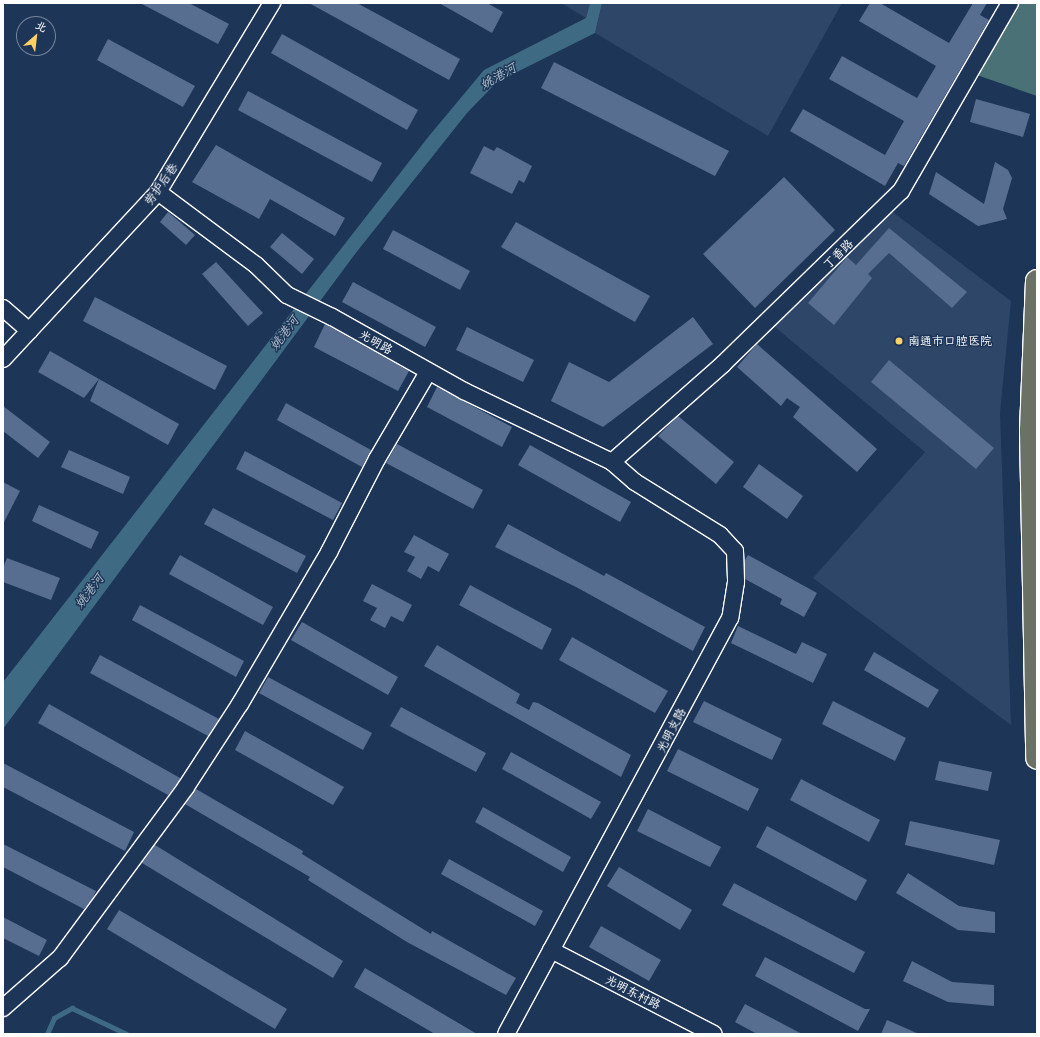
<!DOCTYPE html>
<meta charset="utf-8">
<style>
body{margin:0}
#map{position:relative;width:1040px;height:1037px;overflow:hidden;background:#1d3557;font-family:"Playpen Sans","LXGW WenKai TC",sans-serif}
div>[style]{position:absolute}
.built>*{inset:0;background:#2e4668}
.green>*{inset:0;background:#4a7276}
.water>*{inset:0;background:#3f6a84}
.stream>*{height:4.5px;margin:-2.25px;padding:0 2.25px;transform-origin:2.25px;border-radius:2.25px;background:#3f6a84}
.building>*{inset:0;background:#576e91}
.roads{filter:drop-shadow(1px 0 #fff) drop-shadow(-1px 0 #fff) drop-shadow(0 1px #fff) drop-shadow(0 -1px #fff)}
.street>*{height:16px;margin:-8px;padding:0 8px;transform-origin:8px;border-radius:8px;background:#1d3557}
.primary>*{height:22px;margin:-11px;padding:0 11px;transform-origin:11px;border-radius:11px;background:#6b7165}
.dots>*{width:11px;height:11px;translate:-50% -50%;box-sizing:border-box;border:2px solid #1d3557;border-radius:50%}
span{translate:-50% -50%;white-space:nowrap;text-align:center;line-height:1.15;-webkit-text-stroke:3px #1d3557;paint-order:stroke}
.street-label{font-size:12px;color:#fff}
.poi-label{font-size:12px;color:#fff}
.left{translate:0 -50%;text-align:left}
.water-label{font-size:13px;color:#b2c3ce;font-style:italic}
.frame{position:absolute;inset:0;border:4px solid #fff;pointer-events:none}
.north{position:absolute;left:16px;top:16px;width:40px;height:40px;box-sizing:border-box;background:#1d3557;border:1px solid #77869a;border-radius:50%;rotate:28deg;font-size:11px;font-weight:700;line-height:16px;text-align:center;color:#fff}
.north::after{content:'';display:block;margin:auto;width:14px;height:18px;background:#ffd166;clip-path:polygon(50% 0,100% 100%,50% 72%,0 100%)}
</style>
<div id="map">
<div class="built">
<div style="clip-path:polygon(561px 3px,590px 3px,586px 18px)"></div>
<div style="clip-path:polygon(602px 3px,842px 3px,768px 136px,595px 33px)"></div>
<div style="clip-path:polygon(878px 201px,1011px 301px,1000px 413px,1011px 725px,813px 578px,925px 452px,764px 318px)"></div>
</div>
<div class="green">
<div style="clip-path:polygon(1016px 3px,1037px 3px,1037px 96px,974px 74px)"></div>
</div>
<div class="water">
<div style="clip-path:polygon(590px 3px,602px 3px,595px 33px,497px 82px,467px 113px,355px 254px,3px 729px,3px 682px,429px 136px,484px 70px,586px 18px)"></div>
</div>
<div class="stream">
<div style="left:47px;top:1034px;width:17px;rotate:-66deg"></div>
<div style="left:54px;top:1018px;width:21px;rotate:-29deg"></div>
<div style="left:72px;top:1008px;width:61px;rotate:25.3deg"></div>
</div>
<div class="building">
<div style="clip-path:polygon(140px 3px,189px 3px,229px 24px,218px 44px)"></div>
<div style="clip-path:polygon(309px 3px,357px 3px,460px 59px,449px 80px)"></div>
<div style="clip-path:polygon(439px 3px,487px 3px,503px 12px,492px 33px)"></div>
<div style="clip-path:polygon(870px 3px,880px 3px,949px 43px,973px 3px,987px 3px,980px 15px,989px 20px,904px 166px,898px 163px,885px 186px,790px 131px,803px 109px,885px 155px,904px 121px,829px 79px,842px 56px,917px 98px,936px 66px,859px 21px)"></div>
<div style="clip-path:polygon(282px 34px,418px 110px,407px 130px,271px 53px)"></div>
<div style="clip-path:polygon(108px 39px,195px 86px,183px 107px,97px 60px)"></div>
<div style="clip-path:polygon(554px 62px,729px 151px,715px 176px,541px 88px)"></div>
<div style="clip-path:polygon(248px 91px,382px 163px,372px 182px,238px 110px)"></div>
<div style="clip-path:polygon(976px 99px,1030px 114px,1023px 137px,970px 122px)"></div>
<div style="clip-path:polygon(216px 145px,345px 218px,335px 236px,270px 199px,259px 219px,192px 182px)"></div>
<div style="clip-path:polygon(484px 146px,494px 151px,497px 147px,532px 166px,524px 183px,519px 180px,512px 194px,470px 173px)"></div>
<div style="clip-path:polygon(995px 162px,1008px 170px,1012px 178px,1003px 209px,1007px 219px,978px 226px,929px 194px,936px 172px,984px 204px)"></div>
<div style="clip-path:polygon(784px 177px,835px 230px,755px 308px,703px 254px)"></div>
<div style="clip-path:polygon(168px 212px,195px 235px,186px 245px,160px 222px)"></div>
<div style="clip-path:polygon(516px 222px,650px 296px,635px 322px,501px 247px)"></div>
<div style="clip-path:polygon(889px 228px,967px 292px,952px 308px,889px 253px,868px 274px,872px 278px,834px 325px,808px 303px,847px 257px,856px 265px)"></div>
<div style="clip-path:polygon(393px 230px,470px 271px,460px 290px,383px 249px)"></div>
<div style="clip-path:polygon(282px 233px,314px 259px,302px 274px,270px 247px)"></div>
<div style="clip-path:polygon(216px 262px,263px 313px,248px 326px,202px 274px)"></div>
<div style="clip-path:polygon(353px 282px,436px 327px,425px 347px,342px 302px)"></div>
<div style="clip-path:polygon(95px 297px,227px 366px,215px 390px,83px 321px)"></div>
<div style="clip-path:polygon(693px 317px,713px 344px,603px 427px,551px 401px,569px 362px,609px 382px)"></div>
<div style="clip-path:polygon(325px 324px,409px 371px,398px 391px,314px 347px)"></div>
<div style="clip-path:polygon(467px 327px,534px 360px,523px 382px,456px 350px)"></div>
<div style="clip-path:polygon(757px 344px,877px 449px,857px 472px,793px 417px,800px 407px,787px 398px,781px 406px,737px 367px)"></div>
<div style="clip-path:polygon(50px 351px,99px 379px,84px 398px,38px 372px)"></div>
<div style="clip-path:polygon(889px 360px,994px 448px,976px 469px,871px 382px)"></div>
<div style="clip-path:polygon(99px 379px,179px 424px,168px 445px,90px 401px)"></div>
<div style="clip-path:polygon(437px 387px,512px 427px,502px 447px,427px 407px)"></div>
<div style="clip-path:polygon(286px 403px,371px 450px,362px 467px,277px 420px)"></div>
<div style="clip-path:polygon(3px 406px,50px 442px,38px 458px,3px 431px)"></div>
<div style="clip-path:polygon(678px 416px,734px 462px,716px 484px,658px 436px)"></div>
<div style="clip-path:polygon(397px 444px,483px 490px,473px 509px,386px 463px)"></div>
<div style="clip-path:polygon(530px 445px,631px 502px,620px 522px,518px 465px)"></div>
<div style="clip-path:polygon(69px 450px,130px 477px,123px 494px,61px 467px)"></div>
<div style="clip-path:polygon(245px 451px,342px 503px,333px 520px,236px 469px)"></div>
<div style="clip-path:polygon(759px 464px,803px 496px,787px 519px,743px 487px)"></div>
<div style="clip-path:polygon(3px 482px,20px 491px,3px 524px)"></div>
<div style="clip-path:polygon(39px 505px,99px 532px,91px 549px,32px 521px)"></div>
<div style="clip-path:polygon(213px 508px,306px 556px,297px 573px,204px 524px)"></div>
<div style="clip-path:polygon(508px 524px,604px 576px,606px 573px,705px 627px,693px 651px,576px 587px,495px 547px)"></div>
<div style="clip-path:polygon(414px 535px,449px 554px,439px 572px,428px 566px,421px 579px,407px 571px,415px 557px,404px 552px)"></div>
<div style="clip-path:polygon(180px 555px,273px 607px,263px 625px,169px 574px)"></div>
<div style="clip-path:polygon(748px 555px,817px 593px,804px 617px,780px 604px,782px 599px,745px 579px,745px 560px)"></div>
<div style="clip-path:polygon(7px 558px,60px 578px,51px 600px,3px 582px,3px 568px)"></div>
<div style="clip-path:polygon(372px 584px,412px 605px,403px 622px,391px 616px,385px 628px,370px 620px,377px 608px,363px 601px)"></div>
<div style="clip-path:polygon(470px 585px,552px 629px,542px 650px,459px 605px)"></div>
<div style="clip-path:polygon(140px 605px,244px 661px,236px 677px,132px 620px)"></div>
<div style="clip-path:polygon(302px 622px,398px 677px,388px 695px,291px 640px)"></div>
<div style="clip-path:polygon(738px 626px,796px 654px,802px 642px,827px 654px,813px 683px,731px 643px)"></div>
<div style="clip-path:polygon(572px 637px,668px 691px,655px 713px,559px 660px)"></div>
<div style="clip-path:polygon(437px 645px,520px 694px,516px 703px,529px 710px,533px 702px,538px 703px,631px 755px,621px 777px,424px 666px)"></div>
<div style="clip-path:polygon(874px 652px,939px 690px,928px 708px,864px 670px)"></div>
<div style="clip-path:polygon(100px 655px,219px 719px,208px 736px,90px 673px)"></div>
<div style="clip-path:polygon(268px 677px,372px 733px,363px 750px,259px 693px)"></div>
<div style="clip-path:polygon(704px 701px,782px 739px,772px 760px,693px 722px)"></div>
<div style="clip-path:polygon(833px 701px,906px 738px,895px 761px,822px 724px)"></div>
<div style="clip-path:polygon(49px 704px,180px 778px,180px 780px,168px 795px,38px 723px)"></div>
<div style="clip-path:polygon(401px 707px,486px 753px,476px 772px,390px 726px)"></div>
<div style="clip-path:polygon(245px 731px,344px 787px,333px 805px,235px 750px)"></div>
<div style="clip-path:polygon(678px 749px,759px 789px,748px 811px,667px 771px)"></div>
<div style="clip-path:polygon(511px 752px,601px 802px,591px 819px,502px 769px)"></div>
<div style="clip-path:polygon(939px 761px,992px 772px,988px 791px,935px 780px)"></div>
<div style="clip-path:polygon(3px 763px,134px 832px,125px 851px,3px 787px)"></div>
<div style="clip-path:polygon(801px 779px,880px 820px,869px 842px,790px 800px)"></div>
<div style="clip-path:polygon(196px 789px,303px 851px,302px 854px,431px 934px,432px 931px,516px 978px,506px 995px,407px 942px,308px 880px,310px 877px,185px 804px)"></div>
<div style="clip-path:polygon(483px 807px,571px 857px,563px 872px,475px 822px)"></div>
<div style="clip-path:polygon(648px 809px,721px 847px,710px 867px,637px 831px)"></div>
<div style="clip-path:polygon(910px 821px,1000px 840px,994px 865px,905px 845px)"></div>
<div style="clip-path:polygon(767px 826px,867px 880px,856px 901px,756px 847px)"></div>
<div style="clip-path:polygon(3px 844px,96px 891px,92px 899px,84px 909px,3px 867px)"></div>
<div style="clip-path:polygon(155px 845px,343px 961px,333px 978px,142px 863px)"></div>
<div style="clip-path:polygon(449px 859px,543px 911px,535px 926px,441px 874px)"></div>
<div style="clip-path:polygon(619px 867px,692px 910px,680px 930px,607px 886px)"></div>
<div style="clip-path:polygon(908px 873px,959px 906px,995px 912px,995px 933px,958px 930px,896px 893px)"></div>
<div style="clip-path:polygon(734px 883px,865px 952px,854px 973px,722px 905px)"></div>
<div style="clip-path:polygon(119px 910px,287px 1009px,275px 1029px,107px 929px)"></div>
<div style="clip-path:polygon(3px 917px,47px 940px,39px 956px,3px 938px)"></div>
<div style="clip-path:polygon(601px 926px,661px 960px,649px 981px,589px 947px)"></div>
<div style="clip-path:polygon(765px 957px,865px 1009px,870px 1009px,858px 1031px,755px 976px)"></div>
<div style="clip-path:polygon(912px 961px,952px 982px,994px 985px,994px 1006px,948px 1002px,903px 981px)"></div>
<div style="clip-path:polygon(365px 968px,477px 1034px,435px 1034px,354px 987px)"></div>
<div style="clip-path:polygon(745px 1004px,802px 1034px,757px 1034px,735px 1022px)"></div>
<div style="clip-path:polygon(887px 1020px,919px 1034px,881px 1034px)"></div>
</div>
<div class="roads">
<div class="street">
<div style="left:158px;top:192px;width:122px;rotate:36.7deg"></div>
<div style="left:256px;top:265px;width:43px;rotate:44.1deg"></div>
<div style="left:287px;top:295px;width:50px;rotate:26.1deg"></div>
<div style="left:332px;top:317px;width:151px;rotate:29.3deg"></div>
<div style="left:464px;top:391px;width:164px;rotate:25.6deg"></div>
<div style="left:612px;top:462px;width:30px;rotate:41deg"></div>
<div style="left:635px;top:482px;width:100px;rotate:31.9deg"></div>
<div style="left:720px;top:535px;width:22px;rotate:47deg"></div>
<div style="left:735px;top:551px;width:31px;rotate:88deg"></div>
<div style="left:736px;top:582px;width:36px;rotate:99deg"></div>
<div style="left:730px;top:618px;width:472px;rotate:118.3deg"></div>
<div style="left:3px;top:308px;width:35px;rotate:41deg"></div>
<div style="left:3px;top:359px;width:228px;rotate:-47.1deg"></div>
<div style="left:158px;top:192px;width:221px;rotate:-58.9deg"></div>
<div style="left:612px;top:462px;width:148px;rotate:-41.4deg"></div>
<div style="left:723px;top:364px;width:248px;rotate:-44.2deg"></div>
<div style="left:901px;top:191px;width:217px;rotate:-59.9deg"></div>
<div style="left:551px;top:950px;width:183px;rotate:27.3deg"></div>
<div style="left:3px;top:1008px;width:76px;rotate:-41.3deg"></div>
<div style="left:60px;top:958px;width:212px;rotate:-53.6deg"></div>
<div style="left:186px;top:787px;width:99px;rotate:-57deg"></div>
<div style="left:240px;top:704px;width:176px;rotate:-59.6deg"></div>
<div style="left:329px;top:552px;width:105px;rotate:-62.7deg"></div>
<div style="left:377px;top:459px;width:101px;rotate:-59.6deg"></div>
</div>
<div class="primary">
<div style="left:1037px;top:281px;width:150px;rotate:92.3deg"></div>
<div style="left:1031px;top:431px;width:327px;rotate:88.9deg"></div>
</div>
</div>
<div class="dots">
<div style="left:899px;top:341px;background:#ffd166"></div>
</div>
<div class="street-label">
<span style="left:161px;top:184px;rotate:-55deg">劳护后巷</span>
<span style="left:838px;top:254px;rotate:-44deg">丁香路</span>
<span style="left:376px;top:342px;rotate:30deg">光明路</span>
<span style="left:671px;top:730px;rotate:-62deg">光明支路</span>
<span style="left:633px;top:992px;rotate:27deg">光明东村路</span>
</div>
<div class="poi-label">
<span class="left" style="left:908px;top:341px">南通市口腔医院</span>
</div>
<div class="water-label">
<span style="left:498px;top:76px;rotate:-30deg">姚港河</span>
<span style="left:284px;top:333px;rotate:-53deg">姚港河</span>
<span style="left:89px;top:591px;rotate:-53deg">姚港河</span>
</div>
<div class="frame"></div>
<div class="north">北</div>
</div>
